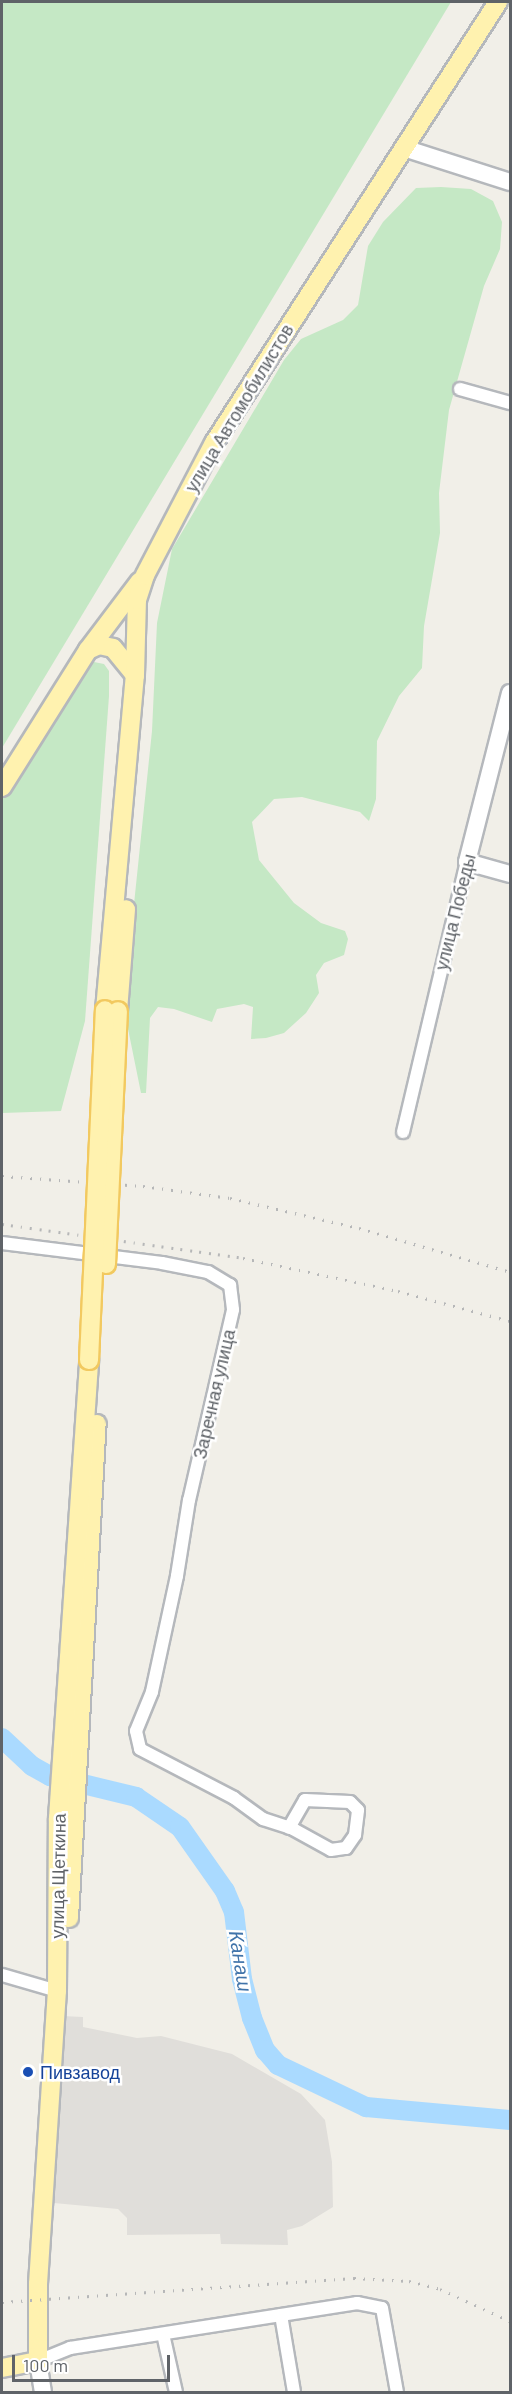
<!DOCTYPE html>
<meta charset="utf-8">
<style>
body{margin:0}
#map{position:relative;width:512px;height:2394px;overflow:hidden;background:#f1efe8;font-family:Barlow,sans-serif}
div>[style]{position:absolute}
.industrial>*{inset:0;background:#e0deda}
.green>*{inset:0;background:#c5e8c5}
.river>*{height:20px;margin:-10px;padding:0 10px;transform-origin:10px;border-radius:10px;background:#aadaff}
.roads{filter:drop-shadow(2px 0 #b5b8bc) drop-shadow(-2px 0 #b5b8bc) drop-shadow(0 2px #b5b8bc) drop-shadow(0 -2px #b5b8bc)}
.street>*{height:12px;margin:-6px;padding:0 6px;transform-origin:6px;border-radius:6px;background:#fff}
.secondary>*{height:16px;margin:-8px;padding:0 8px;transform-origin:8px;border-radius:8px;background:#fff}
.primary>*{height:18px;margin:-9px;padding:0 9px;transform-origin:9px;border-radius:9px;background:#fff2af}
.rail>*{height:3px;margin-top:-1.5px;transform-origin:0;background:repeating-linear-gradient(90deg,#b6b7b8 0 1.5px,transparent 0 9.5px)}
.bridges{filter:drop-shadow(2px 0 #f2c960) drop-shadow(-2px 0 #f2c960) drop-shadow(0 2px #f2c960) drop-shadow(0 -2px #f2c960)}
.primary-bridge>*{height:18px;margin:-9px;padding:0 9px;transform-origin:9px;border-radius:9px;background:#fff2af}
.dots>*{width:16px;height:16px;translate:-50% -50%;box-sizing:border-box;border:3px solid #fff;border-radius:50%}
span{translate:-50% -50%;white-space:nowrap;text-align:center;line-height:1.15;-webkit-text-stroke:5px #fff;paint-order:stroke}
.street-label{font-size:18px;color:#5f6368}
.transit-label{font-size:18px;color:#164399}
.left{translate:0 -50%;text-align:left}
.water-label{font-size:20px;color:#4174aa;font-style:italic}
.frame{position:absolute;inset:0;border:3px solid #5f6368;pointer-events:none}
.scale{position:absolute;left:12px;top:2355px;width:158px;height:27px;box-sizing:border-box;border:3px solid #5f6368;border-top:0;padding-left:8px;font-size:18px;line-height:21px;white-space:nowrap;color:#5f6368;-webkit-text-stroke:4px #fff;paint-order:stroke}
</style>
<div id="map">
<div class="industrial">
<div style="clip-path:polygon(62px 2016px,83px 2017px,83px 2027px,137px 2038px,161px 2036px,232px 2054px,301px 2094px,325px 2120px,332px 2162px,333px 2207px,302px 2226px,287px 2230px,288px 2245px,221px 2244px,220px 2234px,127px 2235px,127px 2218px,118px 2209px,54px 2203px)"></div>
</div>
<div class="green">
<div style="clip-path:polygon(2px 2px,451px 2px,2px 748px)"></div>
<div style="clip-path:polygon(441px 187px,471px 189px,493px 201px,502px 222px,500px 249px,484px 286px,449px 410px,439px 493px,440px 533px,424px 626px,422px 668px,399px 696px,377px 741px,376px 799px,369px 821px,360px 812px,302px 797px,274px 799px,252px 822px,259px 860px,294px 903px,321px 923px,345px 931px,348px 939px,344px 955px,324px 963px,316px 975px,319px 993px,306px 1013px,284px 1033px,266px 1038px,251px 1039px,253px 1007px,244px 1004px,217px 1009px,212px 1022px,174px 1009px,158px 1007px,150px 1018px,146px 1093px,141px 1093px,125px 1014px,126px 981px,152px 731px,157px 623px,172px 549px,284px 360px,301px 339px,343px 320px,358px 305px,368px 246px,383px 222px,416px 188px)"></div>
<div style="clip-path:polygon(94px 662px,104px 664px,109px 671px,109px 696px,85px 1021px,61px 1111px,2px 1113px,2px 800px,85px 665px)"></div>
</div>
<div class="river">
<div style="left:2px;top:1738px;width:41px;rotate:43deg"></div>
<div style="left:32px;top:1766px;width:21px;rotate:29deg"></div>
<div style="left:50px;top:1776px;width:89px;rotate:13.7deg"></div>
<div style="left:136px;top:1797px;width:53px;rotate:34.3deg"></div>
<div style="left:180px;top:1827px;width:78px;rotate:54.9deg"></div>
<div style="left:225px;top:1891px;width:23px;rotate:67deg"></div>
<div style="left:234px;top:1912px;width:67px;rotate:83.2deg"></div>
<div style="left:242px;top:1979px;width:40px;rotate:75.6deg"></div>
<div style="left:252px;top:2018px;width:35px;rotate:68deg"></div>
<div style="left:265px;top:2050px;width:20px;rotate:49deg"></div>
<div style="left:278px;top:2065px;width:98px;rotate:25.5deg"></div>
<div style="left:366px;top:2107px;width:145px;rotate:5.2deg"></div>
</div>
<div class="roads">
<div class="street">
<div style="left:460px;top:389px;width:52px;rotate:15.6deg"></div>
<div style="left:403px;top:1132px;width:277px;rotate:-76.7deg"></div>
<div style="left:2px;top:1243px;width:161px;rotate:7.1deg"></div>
<div style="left:162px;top:1263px;width:47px;rotate:11.1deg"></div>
<div style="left:208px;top:1272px;width:26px;rotate:31deg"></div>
<div style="left:230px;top:1285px;width:25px;rotate:83deg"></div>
<div style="left:233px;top:1310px;width:195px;rotate:103deg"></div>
<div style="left:189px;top:1500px;width:77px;rotate:99deg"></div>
<div style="left:177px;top:1576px;width:119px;rotate:102.2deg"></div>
<div style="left:152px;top:1692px;width:42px;rotate:112.3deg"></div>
<div style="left:136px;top:1731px;width:18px;rotate:77deg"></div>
<div style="left:140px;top:1749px;width:106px;rotate:27.5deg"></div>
<div style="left:234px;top:1798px;width:36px;rotate:36deg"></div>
<div style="left:263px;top:1819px;width:32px;rotate:18deg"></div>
<div style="left:293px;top:1829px;width:43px;rotate:28.9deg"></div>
<div style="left:331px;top:1850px;width:15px;rotate:-8deg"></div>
<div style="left:346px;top:1848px;width:16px;rotate:-55deg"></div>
<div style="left:355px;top:1835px;width:25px;rotate:-83deg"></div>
<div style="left:358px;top:1810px;width:11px;rotate:-135deg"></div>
<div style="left:350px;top:1802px;width:45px;rotate:-177.5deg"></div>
<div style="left:305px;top:1800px;width:32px;rotate:120deg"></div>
<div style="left:2px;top:1975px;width:57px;rotate:16.2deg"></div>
<div style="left:281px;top:2315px;width:78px;rotate:80.4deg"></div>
<div style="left:163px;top:2334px;width:59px;rotate:77.4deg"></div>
<div style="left:38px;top:2361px;width:35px;rotate:-22deg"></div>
<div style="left:70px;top:2348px;width:291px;rotate:-8.9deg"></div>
<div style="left:357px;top:2303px;width:25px;rotate:11deg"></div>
<div style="left:382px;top:2308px;width:85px;rotate:79.9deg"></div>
</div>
<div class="secondary">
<div style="left:404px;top:148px;width:111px;rotate:17.8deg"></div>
<div style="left:510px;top:693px;width:174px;rotate:104.3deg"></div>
<div style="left:467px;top:862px;width:45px;rotate:15.6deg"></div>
<div style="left:38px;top:2361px;width:31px;rotate:81deg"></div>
</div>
<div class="primary">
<div style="left:88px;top:650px;width:12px;rotate:-24deg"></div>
<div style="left:99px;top:645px;width:14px;rotate:12deg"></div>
<div style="left:113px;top:648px;width:35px;rotate:51deg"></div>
<div style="left:2px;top:787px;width:162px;rotate:-57.9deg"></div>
<div style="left:88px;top:650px;width:86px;rotate:-53deg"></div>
<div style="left:105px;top:1010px;width:336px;rotate:-84.9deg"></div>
<div style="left:135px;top:675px;width:75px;rotate:-88.5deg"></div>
<div style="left:137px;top:600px;width:26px;rotate:-72deg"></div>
<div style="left:145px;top:575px;width:149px;rotate:-62.4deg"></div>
<div style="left:214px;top:443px;width:525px;rotate:-57.22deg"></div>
<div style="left:118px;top:1011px;width:102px;rotate:-85.5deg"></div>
<div style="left:69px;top:1918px;width:495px;rotate:-86.8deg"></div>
<div style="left:2px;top:2368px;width:37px;rotate:-11deg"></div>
<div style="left:38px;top:2361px;width:77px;rotate:-90deg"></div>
<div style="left:38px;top:2284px;width:294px;rotate:-86.3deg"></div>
<div style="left:57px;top:1991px;width:173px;rotate:-89.7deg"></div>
<div style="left:58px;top:1818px;width:459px;rotate:-86.1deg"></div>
</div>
</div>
<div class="rail">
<div style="left:2px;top:1176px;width:141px;rotate:4.1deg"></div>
<div style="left:143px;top:1186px;width:88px;rotate:7.9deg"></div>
<div style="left:230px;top:1198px;width:132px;rotate:13.1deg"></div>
<div style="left:359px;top:1228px;width:157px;rotate:16.2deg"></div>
<div style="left:2px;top:1224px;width:243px;rotate:8deg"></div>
<div style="left:243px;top:1258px;width:158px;rotate:12deg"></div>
<div style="left:398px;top:1291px;width:116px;rotate:15deg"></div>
<div style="left:2px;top:2302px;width:353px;rotate:-3.9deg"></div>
<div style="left:354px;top:2278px;width:55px;rotate:3.1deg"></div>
<div style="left:409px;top:2281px;width:32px;rotate:14deg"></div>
<div style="left:440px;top:2289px;width:77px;rotate:24.6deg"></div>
</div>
<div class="bridges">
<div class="primary-bridge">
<div style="left:106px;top:1264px;width:253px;rotate:-87.3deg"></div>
<div style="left:89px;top:1360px;width:350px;rotate:-87.4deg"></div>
</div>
</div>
<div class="dots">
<div style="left:28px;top:2072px;background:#1a4fb4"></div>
</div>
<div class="street-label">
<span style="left:239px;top:408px;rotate:-59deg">улица Автомобилистов</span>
<span style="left:455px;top:912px;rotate:-76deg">улица Победы</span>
<span style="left:214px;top:1394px;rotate:-77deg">Заречная улица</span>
<span style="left:58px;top:1876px;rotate:-89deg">улица Щеткина</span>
</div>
<div class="transit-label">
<span class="left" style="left:40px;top:2072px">Пивзавод</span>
</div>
<div class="water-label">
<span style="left:241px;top:1961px;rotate:81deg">Канаш</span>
</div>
<div class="frame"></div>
<div class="scale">100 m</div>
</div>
